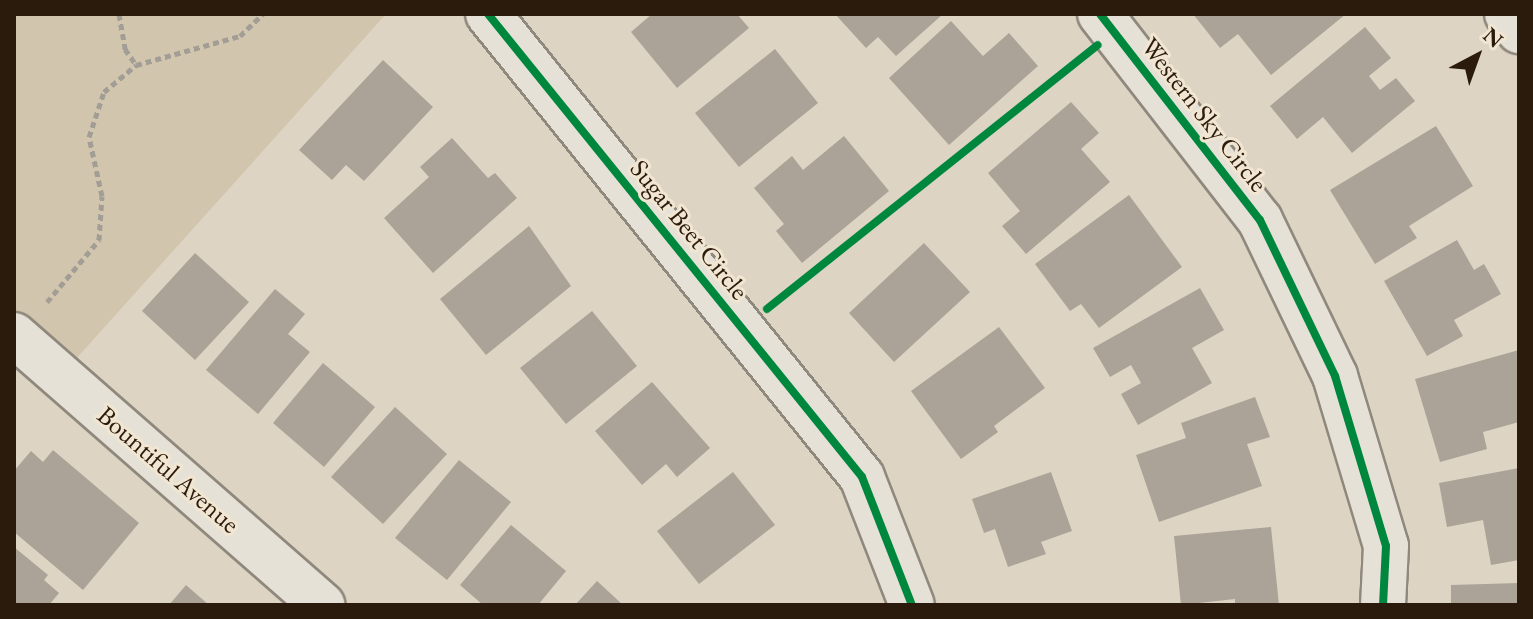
<!DOCTYPE html>
<style>
body{margin:0}
#map{position:relative;width:1533px;height:619px;overflow:hidden;background:#ded4c3;font-family:"EB Garamond",serif}
div>[style]{position:absolute}
.green>*{inset:0;background:#d2c5ad}
.building>*{inset:0;background:#aba397}
.path>*{height:5px;margin-top:-2.5px;transform-origin:0;background:repeating-linear-gradient(90deg,#a29d95 0 6px,transparent 0 10px)}
.roads{filter:drop-shadow(2px 0 #8f887d) drop-shadow(-2px 0 #8f887d) drop-shadow(0 2px #8f887d) drop-shadow(0 -2px #8f887d)}
.minor>*{height:44px;margin:-22px;padding:0 22px;transform-origin:22px;border-radius:22px;background:#e6e1d7}
.cycleway>*{height:8px;margin:-4px;padding:0 4px;transform-origin:4px;border-radius:4px;background:#00873e}
span{translate:-50% -50%;white-space:nowrap;text-align:center;line-height:1.15;-webkit-text-stroke:6px #f1e6d1;paint-order:stroke}
.street-label{font-size:26px;color:#2b1b0d}
.frame{position:absolute;inset:0;border:16px solid #2b1b0d;pointer-events:none}
.north{position:absolute;left:1437px;top:16px;width:80px;height:80px;-webkit-text-stroke:6px #f1e6d1;paint-order:stroke;rotate:41deg;font-size:22px;font-weight:700;line-height:32px;text-align:center;color:#2b1b0d}
.north::after{content:'';display:block;margin:auto;width:28px;height:36px;background:#2b1b0d;clip-path:polygon(50% 0,100% 100%,50% 72%,0 100%)}
</style>
<div id="map">
<div class="green">
<div style="clip-path:polygon(14px 14px,386px 14px,75px 360px,14px 315px)"></div>
</div>
<div class="building">
<div style="clip-path:polygon(652px 14px,737px 14px,749px 28px,677px 88px,631px 32px)"></div>
<div style="clip-path:polygon(835px 14px,943px 14px,896px 56px,878px 37px,866px 48px)"></div>
<div style="clip-path:polygon(1193px 14px,1346px 14px,1271px 75px,1238px 34px,1220px 48px)"></div>
<div style="clip-path:polygon(951px 21px,983px 56px,1009px 33px,1038px 66px,949px 145px,889px 78px)"></div>
<div style="clip-path:polygon(1365px 27px,1391px 58px,1369px 76px,1380px 90px,1396px 78px,1415px 101px,1352px 153px,1323px 117px,1297px 139px,1270px 106px)"></div>
<div style="clip-path:polygon(775px 49px,818px 103px,739px 167px,695px 113px)"></div>
<div style="clip-path:polygon(383px 60px,433px 107px,364px 181px,346px 165px,332px 180px,299px 150px)"></div>
<div style="clip-path:polygon(1071px 102px,1099px 133px,1081px 149px,1110px 182px,1026px 254px,1002px 226px,1020px 211px,988px 173px)"></div>
<div style="clip-path:polygon(1436px 126px,1473px 186px,1409px 226px,1417px 238px,1375px 264px,1330px 190px)"></div>
<div style="clip-path:polygon(844px 136px,889px 191px,802px 263px,776px 231px,784px 224px,754px 188px,792px 156px,803px 170px)"></div>
<div style="clip-path:polygon(452px 138px,488px 178px,495px 173px,517px 198px,433px 273px,384px 218px,429px 177px,420px 167px)"></div>
<div style="clip-path:polygon(1129px 195px,1182px 267px,1099px 328px,1081px 304px,1070px 311px,1035px 264px)"></div>
<div style="clip-path:polygon(529px 226px,571px 286px,486px 355px,440px 299px)"></div>
<div style="clip-path:polygon(1457px 240px,1474px 270px,1484px 264px,1501px 294px,1454px 320px,1463px 336px,1427px 356px,1384px 281px)"></div>
<div style="clip-path:polygon(924px 243px,970px 292px,894px 362px,849px 313px)"></div>
<div style="clip-path:polygon(195px 253px,249px 302px,195px 360px,142px 311px)"></div>
<div style="clip-path:polygon(1200px 288px,1224px 330px,1192px 348px,1212px 383px,1138px 425px,1121px 394px,1141px 383px,1131px 365px,1110px 377px,1093px 348px)"></div>
<div style="clip-path:polygon(275px 289px,305px 314px,288px 334px,310px 352px,258px 414px,206px 370px)"></div>
<div style="clip-path:polygon(592px 311px,637px 366px,566px 424px,520px 368px)"></div>
<div style="clip-path:polygon(999px 327px,1045px 388px,994px 426px,998px 432px,961px 459px,911px 391px)"></div>
<div style="clip-path:polygon(1519px 350px,1519px 422px,1483px 432px,1487px 449px,1440px 462px,1415px 379px)"></div>
<div style="clip-path:polygon(323px 363px,375px 407px,324px 467px,273px 423px)"></div>
<div style="clip-path:polygon(652px 382px,710px 448px,677px 477px,666px 464px,642px 485px,595px 431px)"></div>
<div style="clip-path:polygon(1255px 397px,1270px 437px,1247px 444px,1262px 486px,1159px 522px,1136px 455px,1186px 438px,1181px 423px)"></div>
<div style="clip-path:polygon(395px 407px,447px 454px,383px 524px,331px 477px)"></div>
<div style="clip-path:polygon(53px 450px,139px 523px,83px 590px,14px 532px,14px 471px,31px 451px,43px 462px)"></div>
<div style="clip-path:polygon(459px 460px,511px 502px,447px 580px,395px 538px)"></div>
<div style="clip-path:polygon(1519px 468px,1519px 560px,1491px 565px,1483px 520px,1447px 527px,1439px 483px)"></div>
<div style="clip-path:polygon(733px 472px,775px 525px,699px 584px,657px 531px)"></div>
<div style="clip-path:polygon(1051px 472px,1072px 531px,1041px 542px,1046px 554px,1008px 567px,995px 529px,984px 533px,972px 499px)"></div>
<div style="clip-path:polygon(511px 525px,566px 571px,538px 605px,483px 605px,460px 585px)"></div>
<div style="clip-path:polygon(1271px 527px,1279px 605px,1235px 605px,1235px 599px,1181px 605px,1174px 536px)"></div>
<div style="clip-path:polygon(14px 547px,48px 575px,44px 580px,59px 593px,49px 605px,14px 605px)"></div>
<div style="clip-path:polygon(597px 581px,623px 605px,575px 605px)"></div>
<div style="clip-path:polygon(1519px 583px,1519px 605px,1451px 605px,1451px 585px)"></div>
<div style="clip-path:polygon(186px 585px,209px 605px,169px 605px)"></div>
</div>
<div class="path">
<div style="left:119px;top:14px;width:36px;rotate:80deg"></div>
<div style="left:125px;top:49px;width:19px;rotate:55deg"></div>
<div style="left:47px;top:302px;width:81px;rotate:-50deg"></div>
<div style="left:99px;top:240px;width:44px;rotate:-86.1deg"></div>
<div style="left:102px;top:196px;width:60px;rotate:-102.4deg"></div>
<div style="left:89px;top:137px;width:47px;rotate:-71.6deg"></div>
<div style="left:104px;top:92px;width:42px;rotate:-40.2deg"></div>
<div style="left:136px;top:65px;width:108px;rotate:-15.6deg"></div>
<div style="left:240px;top:36px;width:32px;rotate:-44deg"></div>
</div>
<div class="roads">
<div class="minor">
<div style="left:488px;top:14px;width:595px;rotate:51.07deg"></div>
<div style="left:862px;top:477px;width:137px;rotate:68.7deg"></div>
<div style="left:1100px;top:14px;width:261px;rotate:52.2deg"></div>
<div style="left:1260px;top:220px;width:173px;rotate:64.3deg"></div>
<div style="left:1335px;top:376px;width:177px;rotate:73.3deg"></div>
<div style="left:1386px;top:546px;width:59px;rotate:92.9deg"></div>
<div style="left:1507px;top:14px;width:21px;rotate:55deg"></div>
<div style="left:14px;top:335px;width:410px;rotate:41.2deg"></div>
</div>
</div>
<div class="cycleway">
<div style="left:488px;top:14px;width:595px;rotate:51.07deg"></div>
<div style="left:862px;top:477px;width:137px;rotate:68.7deg"></div>
<div style="left:1100px;top:14px;width:261px;rotate:52.2deg"></div>
<div style="left:1260px;top:220px;width:173px;rotate:64.3deg"></div>
<div style="left:1335px;top:376px;width:177px;rotate:73.3deg"></div>
<div style="left:1386px;top:546px;width:59px;rotate:92.9deg"></div>
<div style="left:767px;top:309px;width:423px;rotate:-38.6deg"></div>
</div>
<div class="street-label">
<span style="left:1204px;top:115px;rotate:52deg">Western Sky Circle</span>
<span style="left:689px;top:230px;rotate:51deg">Sugar Beet Circle</span>
<span style="left:168px;top:470px;rotate:41deg">Bountiful Avenue</span>
</div>
<div class="frame"></div>
<div class="north">N</div>
</div>
